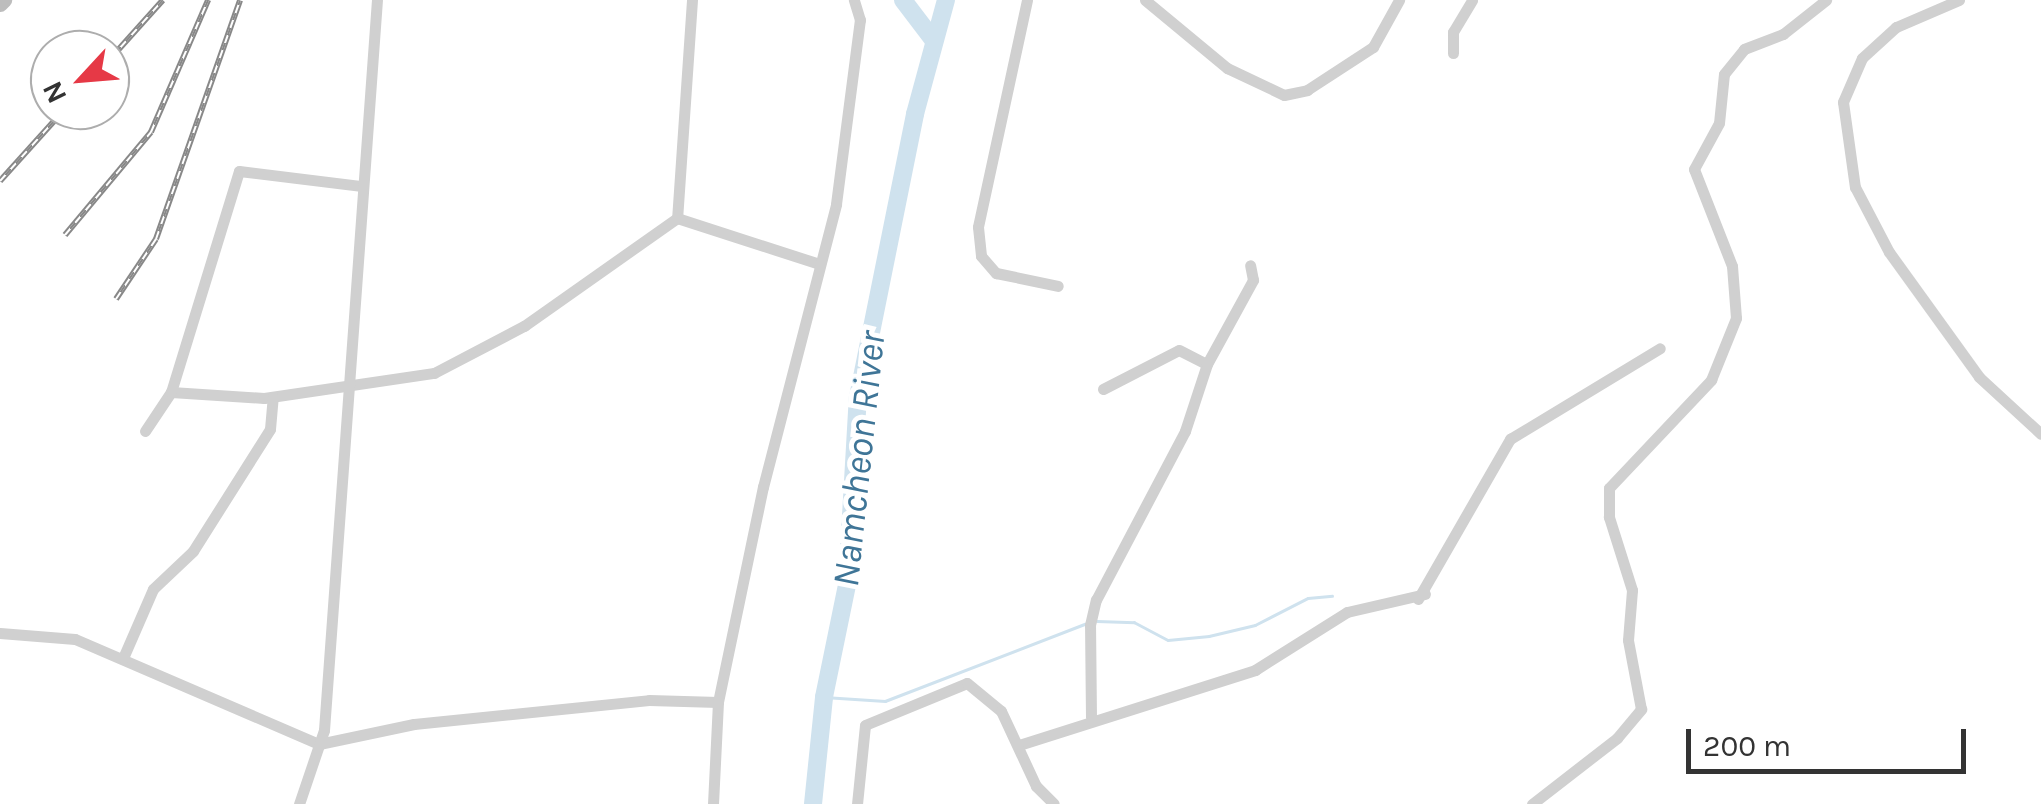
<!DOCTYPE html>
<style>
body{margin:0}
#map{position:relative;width:2041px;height:804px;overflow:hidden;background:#fff;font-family:Karla,sans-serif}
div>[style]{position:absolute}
.stream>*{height:2.5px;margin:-1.25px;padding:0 1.25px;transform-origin:1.25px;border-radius:1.25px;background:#cfe2ee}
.river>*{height:18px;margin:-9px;padding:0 9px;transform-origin:9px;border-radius:9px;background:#cfe2ee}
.street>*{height:11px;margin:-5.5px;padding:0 5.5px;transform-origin:5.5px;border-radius:5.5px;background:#d0d0d0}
.secondary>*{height:15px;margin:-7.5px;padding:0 7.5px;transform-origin:7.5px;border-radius:7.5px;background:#bdbdbd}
.rail>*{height:6px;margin-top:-3px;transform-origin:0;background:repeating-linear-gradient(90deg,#fff 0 8px,#888 0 16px);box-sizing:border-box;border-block:2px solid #888}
span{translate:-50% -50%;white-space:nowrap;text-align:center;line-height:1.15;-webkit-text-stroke:10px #fff;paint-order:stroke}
.water-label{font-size:38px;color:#3f7597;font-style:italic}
.north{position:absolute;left:30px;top:30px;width:100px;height:100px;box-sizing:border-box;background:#fff;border:2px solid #adadad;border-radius:50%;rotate:244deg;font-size:28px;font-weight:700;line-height:40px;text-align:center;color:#333}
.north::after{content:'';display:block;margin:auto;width:35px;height:45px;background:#e63946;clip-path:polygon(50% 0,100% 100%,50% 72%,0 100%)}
.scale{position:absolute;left:1686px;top:729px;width:280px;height:45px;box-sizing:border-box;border:5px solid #333;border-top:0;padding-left:12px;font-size:30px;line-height:35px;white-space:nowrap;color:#333;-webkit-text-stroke:8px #fff;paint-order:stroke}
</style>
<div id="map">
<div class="stream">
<div style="left:1097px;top:621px;width:37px;rotate:2deg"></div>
<div style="left:1134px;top:622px;width:38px;rotate:28deg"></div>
<div style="left:1168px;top:640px;width:41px;rotate:-5.6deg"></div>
<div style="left:1209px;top:636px;width:47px;rotate:-13.4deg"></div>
<div style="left:1255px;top:625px;width:59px;rotate:-27deg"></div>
<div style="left:1308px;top:598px;width:24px;rotate:-5deg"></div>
<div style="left:824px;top:697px;width:61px;rotate:3.8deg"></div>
<div style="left:885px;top:701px;width:214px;rotate:-21.1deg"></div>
</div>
<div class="river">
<div style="left:903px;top:0;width:48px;rotate:52.7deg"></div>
<div style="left:813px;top:804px;width:108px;rotate:-84.1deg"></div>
<div style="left:824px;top:697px;width:114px;rotate:-78.4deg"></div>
<div style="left:847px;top:585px;width:188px;rotate:-86.7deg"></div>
<div style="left:858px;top:397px;width:289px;rotate:-78.6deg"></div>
<div style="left:915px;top:114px;width:118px;rotate:-74.8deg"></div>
</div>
<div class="street">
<div style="left:692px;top:0;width:219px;rotate:93.9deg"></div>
<div style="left:677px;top:218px;width:149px;rotate:17.9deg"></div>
<div style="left:1027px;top:0;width:232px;rotate:102.2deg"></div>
<div style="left:978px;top:227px;width:29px;rotate:84deg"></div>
<div style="left:981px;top:256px;width:23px;rotate:49deg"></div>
<div style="left:996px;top:273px;width:63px;rotate:11.8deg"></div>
<div style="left:1145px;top:0;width:107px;rotate:39.7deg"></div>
<div style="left:1227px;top:68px;width:63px;rotate:25.3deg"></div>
<div style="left:1284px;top:95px;width:24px;rotate:-12deg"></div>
<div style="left:1307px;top:90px;width:79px;rotate:-33.1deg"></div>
<div style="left:1373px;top:47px;width:54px;rotate:-61deg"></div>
<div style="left:1959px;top:0;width:69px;rotate:156.8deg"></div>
<div style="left:1896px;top:27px;width:46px;rotate:137.6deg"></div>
<div style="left:1862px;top:58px;width:48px;rotate:113.4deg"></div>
<div style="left:1843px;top:102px;width:86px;rotate:82deg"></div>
<div style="left:1855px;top:187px;width:73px;rotate:62.4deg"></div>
<div style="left:1889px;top:252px;width:154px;rotate:54.2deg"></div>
<div style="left:1979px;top:377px;width:84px;rotate:42.6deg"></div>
<div style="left:1453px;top:53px;width:21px;rotate:-90deg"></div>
<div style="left:1453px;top:32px;width:37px;rotate:-59deg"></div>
<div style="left:1103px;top:389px;width:85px;rotate:-27.2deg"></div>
<div style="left:1179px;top:350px;width:31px;rotate:27deg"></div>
<div style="left:171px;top:392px;width:93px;rotate:3.7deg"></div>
<div style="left:264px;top:398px;width:172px;rotate:-8.4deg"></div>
<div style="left:434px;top:373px;width:102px;rotate:-27.6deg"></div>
<div style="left:524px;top:326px;width:187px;rotate:-35.2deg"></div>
<div style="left:145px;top:431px;width:47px;rotate:-56.3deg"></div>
<div style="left:171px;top:392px;width:231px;rotate:-72.9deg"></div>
<div style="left:239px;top:171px;width:124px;rotate:7deg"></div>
<div style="left:1418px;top:599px;width:185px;rotate:-60.1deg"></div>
<div style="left:1510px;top:439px;width:175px;rotate:-31.2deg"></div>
<div style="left:0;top:633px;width:75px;rotate:4.6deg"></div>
<div style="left:75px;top:639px;width:266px;rotate:23.3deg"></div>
<div style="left:319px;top:744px;width:97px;rotate:-11.9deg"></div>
<div style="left:414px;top:724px;width:236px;rotate:-5.8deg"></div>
<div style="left:649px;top:700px;width:69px;rotate:1.7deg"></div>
<div style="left:123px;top:658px;width:75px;rotate:-66.5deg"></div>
<div style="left:153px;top:589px;width:55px;rotate:-43.5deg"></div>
<div style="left:193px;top:551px;width:144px;rotate:-57.7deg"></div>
<div style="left:270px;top:429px;width:32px;rotate:-85deg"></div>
<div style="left:1091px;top:717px;width:92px;rotate:-90.6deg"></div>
<div style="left:1090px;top:625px;width:26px;rotate:-77deg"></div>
<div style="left:1096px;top:600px;width:191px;rotate:-62.2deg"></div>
<div style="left:1185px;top:431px;width:71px;rotate:-71.8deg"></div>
<div style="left:1207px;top:364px;width:96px;rotate:-61.3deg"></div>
<div style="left:1253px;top:280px;width:15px;rotate:-101deg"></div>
<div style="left:1019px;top:745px;width:248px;rotate:-17.6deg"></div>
<div style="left:1255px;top:670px;width:109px;rotate:-32.2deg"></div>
<div style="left:1347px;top:612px;width:80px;rotate:-13deg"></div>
<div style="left:299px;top:804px;width:78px;rotate:-71.3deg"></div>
<div style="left:324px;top:730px;width:732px;rotate:-85.85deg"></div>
<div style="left:713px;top:804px;width:102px;rotate:-87.2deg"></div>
<div style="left:718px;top:702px;width:220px;rotate:-78.2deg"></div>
<div style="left:763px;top:487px;width:292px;rotate:-75.5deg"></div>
<div style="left:836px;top:204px;width:186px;rotate:-82.6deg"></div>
<div style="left:860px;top:20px;width:21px;rotate:-107deg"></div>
<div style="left:857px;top:804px;width:79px;rotate:-84.2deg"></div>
<div style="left:865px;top:725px;width:110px;rotate:-22.4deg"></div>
<div style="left:967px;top:683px;width:44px;rotate:39.5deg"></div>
<div style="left:1001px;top:711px;width:83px;rotate:65deg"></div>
<div style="left:1036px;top:786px;width:25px;rotate:45deg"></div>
<div style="left:1532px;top:804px;width:108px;rotate:-37.8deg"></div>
<div style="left:1617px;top:738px;width:38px;rotate:-50deg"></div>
<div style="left:1641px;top:709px;width:70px;rotate:-100.7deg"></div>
<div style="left:1628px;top:640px;width:50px;rotate:-85.4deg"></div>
<div style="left:1632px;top:590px;width:77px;rotate:-107.5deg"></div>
<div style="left:1609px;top:517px;width:29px;rotate:-90deg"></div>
<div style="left:1609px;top:488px;width:149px;rotate:-46.6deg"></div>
<div style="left:1711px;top:380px;width:67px;rotate:-68deg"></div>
<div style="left:1736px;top:318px;width:52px;rotate:-94.4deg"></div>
<div style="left:1732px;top:266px;width:104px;rotate:-111.4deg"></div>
<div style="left:1694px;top:169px;width:52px;rotate:-61.5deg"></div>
<div style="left:1719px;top:123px;width:49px;rotate:-84.2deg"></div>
<div style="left:1724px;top:74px;width:32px;rotate:-51deg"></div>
<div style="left:1744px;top:49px;width:42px;rotate:-21deg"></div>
<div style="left:1783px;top:34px;width:55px;rotate:-38.3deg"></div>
</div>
<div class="secondary">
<div style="left:0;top:4px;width:6px;rotate:-45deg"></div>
</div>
<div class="rail">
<div style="left:110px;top:59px;width:79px;rotate:-48.1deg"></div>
<div style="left:0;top:181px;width:96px;rotate:-48deg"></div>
<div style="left:65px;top:235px;width:134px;rotate:-50.1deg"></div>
<div style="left:151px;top:132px;width:144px;rotate:-66.6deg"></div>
<div style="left:116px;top:299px;width:72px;rotate:-56.3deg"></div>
<div style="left:156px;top:239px;width:253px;rotate:-70.6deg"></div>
</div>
<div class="water-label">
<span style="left:859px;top:459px;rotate:-84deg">Namcheon River</span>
</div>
<div class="north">N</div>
<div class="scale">200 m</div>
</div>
